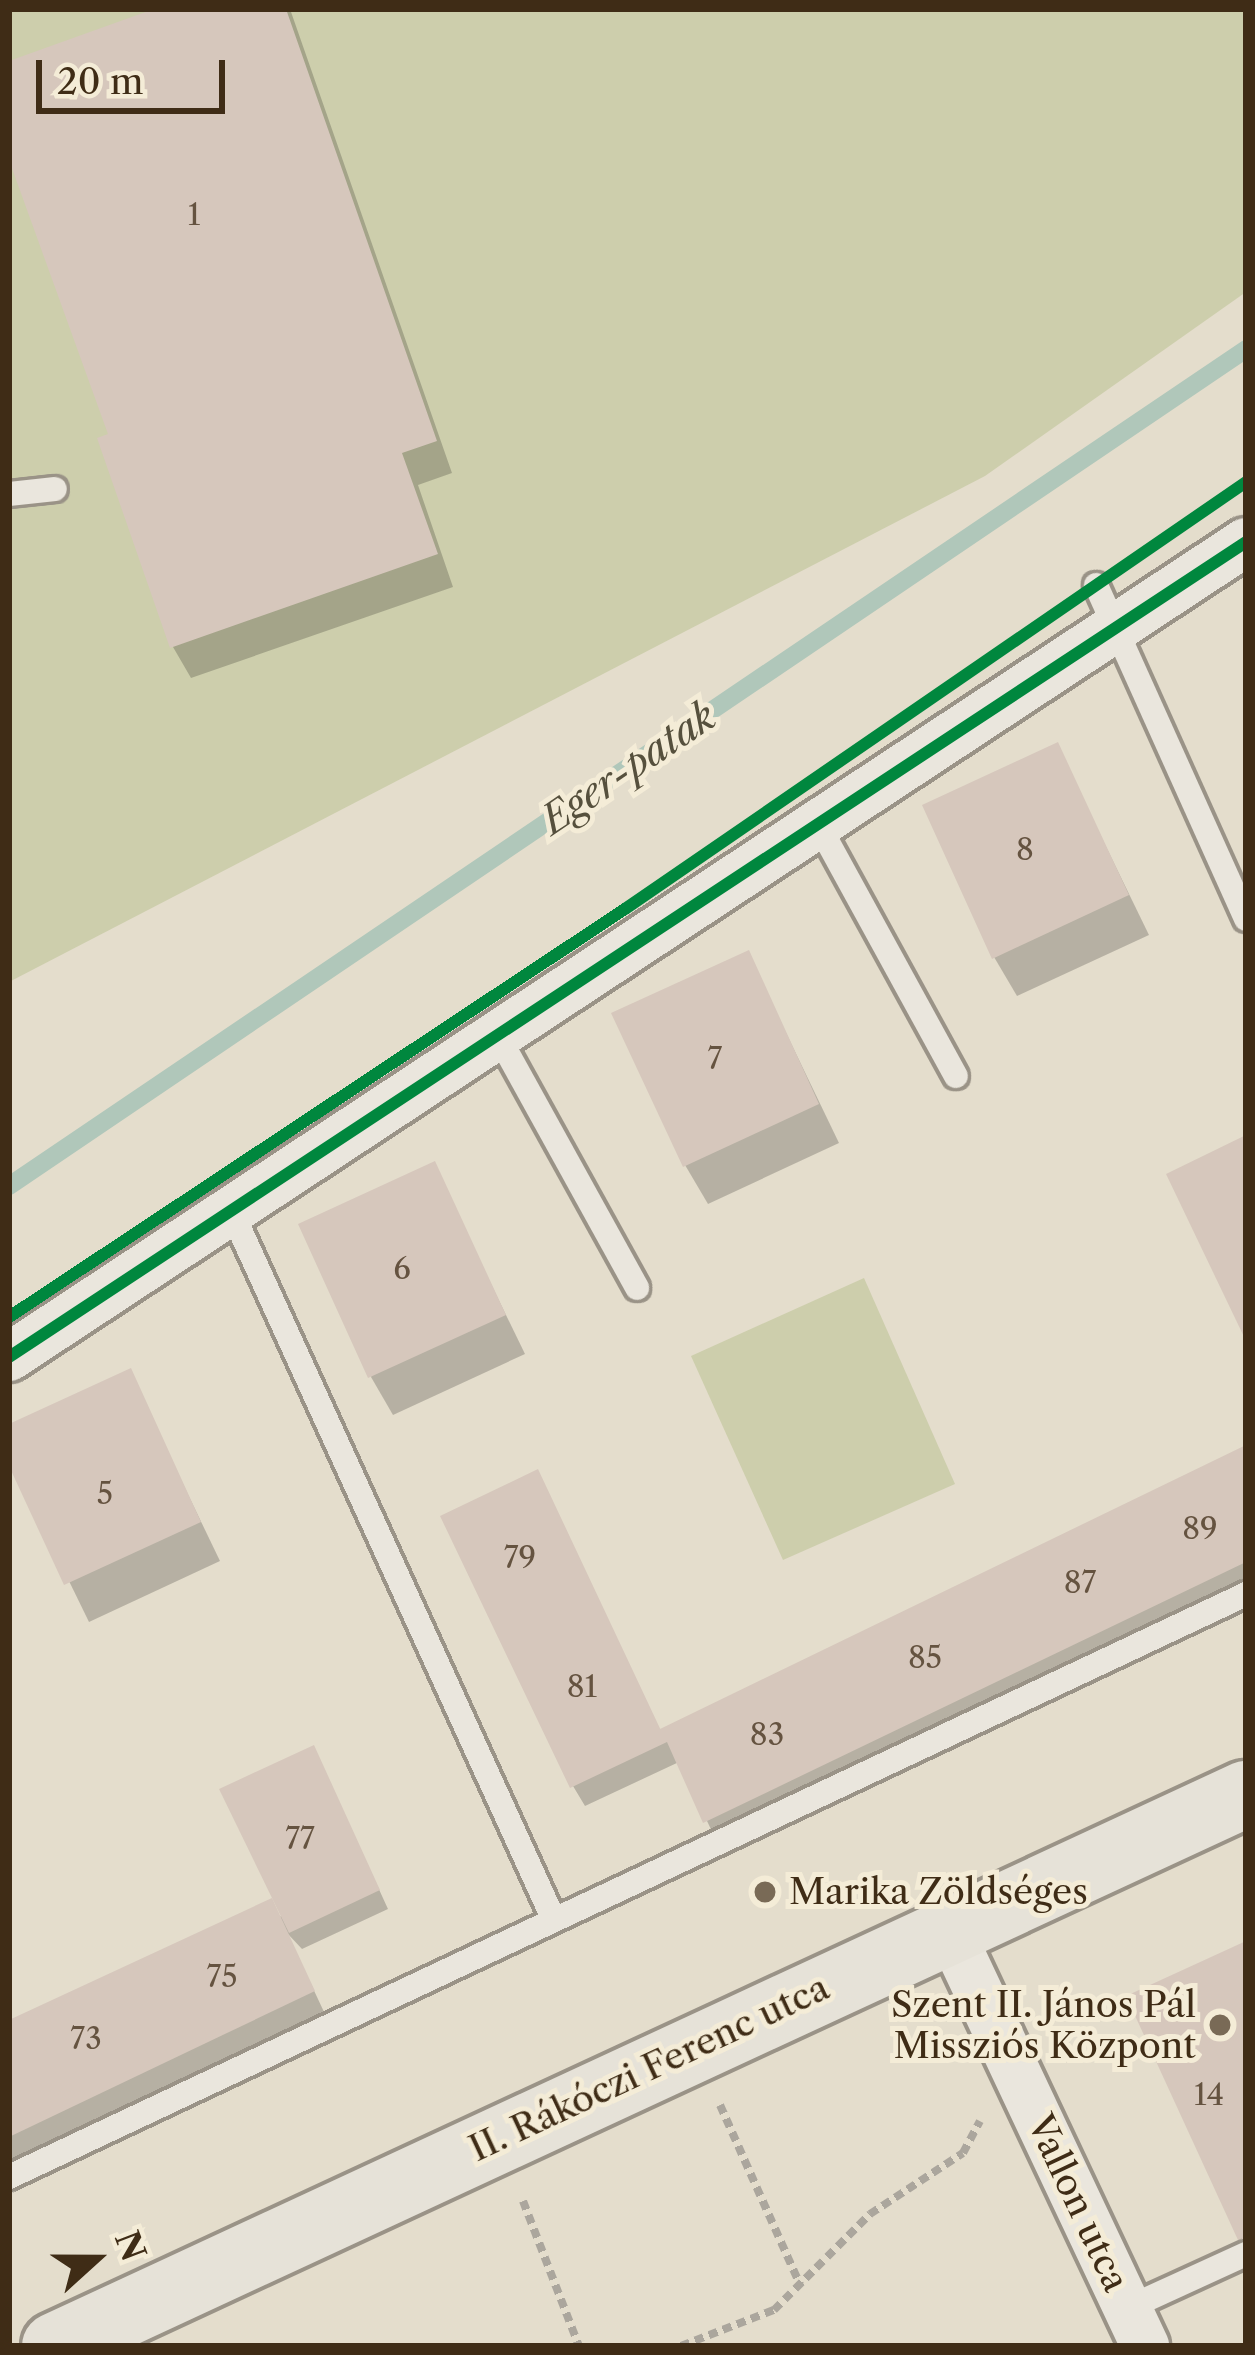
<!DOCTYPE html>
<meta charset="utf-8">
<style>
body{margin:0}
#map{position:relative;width:1255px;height:2355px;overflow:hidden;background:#e4ddcc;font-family:"Libre Caslon Text",serif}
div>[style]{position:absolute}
.green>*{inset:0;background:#cdceac}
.shadow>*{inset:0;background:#0003}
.stream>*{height:18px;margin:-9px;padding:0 9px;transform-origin:9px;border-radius:9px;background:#b0c7ba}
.building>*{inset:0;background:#d6c7bc}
.path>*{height:8px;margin-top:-4px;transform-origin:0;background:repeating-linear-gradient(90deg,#aba69d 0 9px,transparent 0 15px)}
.roads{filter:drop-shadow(3px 0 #9a9387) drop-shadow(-3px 0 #9a9387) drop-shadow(0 3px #9a9387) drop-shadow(0 -3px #9a9387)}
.service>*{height:24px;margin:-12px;padding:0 12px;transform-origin:12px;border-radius:12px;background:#eae6dd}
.minor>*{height:48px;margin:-24px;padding:0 24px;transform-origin:24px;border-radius:24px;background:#eae6dd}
.primary>*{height:66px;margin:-33px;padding:0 33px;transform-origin:33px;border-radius:33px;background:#e6e2d8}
.cycleway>*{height:12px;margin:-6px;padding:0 6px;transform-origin:6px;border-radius:6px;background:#00873e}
.dots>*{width:33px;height:33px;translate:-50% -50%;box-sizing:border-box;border:6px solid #f4ecd7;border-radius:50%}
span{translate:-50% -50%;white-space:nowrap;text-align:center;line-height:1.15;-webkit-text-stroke:10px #f4ecd7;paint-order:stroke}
.number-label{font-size:30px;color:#655340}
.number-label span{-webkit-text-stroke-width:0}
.poi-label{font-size:36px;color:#3f2c16}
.left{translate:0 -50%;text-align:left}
.right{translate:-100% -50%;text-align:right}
.street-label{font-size:36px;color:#3f2c16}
.water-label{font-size:39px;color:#56503d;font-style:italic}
.frame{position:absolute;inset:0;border:12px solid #3f2c16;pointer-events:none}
.north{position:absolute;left:36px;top:2199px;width:120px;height:120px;-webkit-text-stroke:9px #f4ecd7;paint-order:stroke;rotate:69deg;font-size:33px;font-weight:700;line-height:48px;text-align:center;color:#3f2c16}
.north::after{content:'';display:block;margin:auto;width:42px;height:54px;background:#3f2c16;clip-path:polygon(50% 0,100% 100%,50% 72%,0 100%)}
.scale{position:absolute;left:36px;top:60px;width:189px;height:54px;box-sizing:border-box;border:6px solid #3f2c16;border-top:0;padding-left:15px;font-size:36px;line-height:42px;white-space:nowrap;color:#3f2c16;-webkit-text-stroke:9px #f4ecd7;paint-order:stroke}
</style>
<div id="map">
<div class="green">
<div style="clip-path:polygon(9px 9px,1246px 9px,1246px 292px,985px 476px,9px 982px)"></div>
<div style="clip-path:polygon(864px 1278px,955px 1484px,783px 1560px,691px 1356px)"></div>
</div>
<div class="shadow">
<div style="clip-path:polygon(163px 9px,290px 9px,452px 473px,418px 485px,453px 587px,191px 678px,173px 647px,112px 436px,9px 152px,9px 64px)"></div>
<div style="clip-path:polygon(1057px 746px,1149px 935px,1017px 996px,994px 957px)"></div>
<div style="clip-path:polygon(748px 954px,839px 1143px,708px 1204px,685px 1165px)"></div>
<div style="clip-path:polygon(433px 1165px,525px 1354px,393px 1415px,371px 1377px)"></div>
<div style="clip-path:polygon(129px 1372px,220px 1561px,89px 1622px,9px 1458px,9px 1427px)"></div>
<div style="clip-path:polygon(1246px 1449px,1246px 1589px,717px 1842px,679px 1762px,585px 1806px,573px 1786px,661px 1732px)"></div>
<div style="clip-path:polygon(323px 1767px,388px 1909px,302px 1949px,287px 1933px,325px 2014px,9px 2166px,9px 2026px,284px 1915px)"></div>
</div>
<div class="stream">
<div style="left:9px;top:1186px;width:1494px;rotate:-34.08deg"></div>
</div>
<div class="building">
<div style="clip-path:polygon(154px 9px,286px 9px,437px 441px,402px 453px,438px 554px,170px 648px,97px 438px,108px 434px,9px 160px,9px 61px)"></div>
<div style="clip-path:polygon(1058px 742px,1129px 895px,992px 959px,922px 805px)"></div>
<div style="clip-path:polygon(749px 950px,819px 1104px,683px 1167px,611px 1013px)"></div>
<div style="clip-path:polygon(1246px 1135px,1246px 1341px,1166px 1174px)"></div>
<div style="clip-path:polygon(435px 1161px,506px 1315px,368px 1378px,298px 1224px)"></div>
<div style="clip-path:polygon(131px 1368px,201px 1522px,64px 1585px,9px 1466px,9px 1424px)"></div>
<div style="clip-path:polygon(1246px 1445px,1246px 1562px,703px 1823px,667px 1742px,570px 1788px,440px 1516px,538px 1469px,665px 1739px,660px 1729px)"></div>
<div style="clip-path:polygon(314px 1745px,380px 1890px,289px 1933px,219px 1789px)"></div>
<div style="clip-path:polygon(272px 1898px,315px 1991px,9px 2137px,9px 2020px)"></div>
<div style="clip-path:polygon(1246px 1941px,1246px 2238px,1238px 2240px,1126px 1996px)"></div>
</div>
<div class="path">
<div style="left:720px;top:2105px;width:197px;rotate:66deg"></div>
<div style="left:523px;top:2201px;width:155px;rotate:68.9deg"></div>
<div style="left:681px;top:2346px;width:100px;rotate:-21.2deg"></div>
<div style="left:774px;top:2310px;width:136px;rotate:-45deg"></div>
<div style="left:870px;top:2214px;width:111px;rotate:-33.3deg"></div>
<div style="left:963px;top:2153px;width:36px;rotate:-62deg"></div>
</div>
<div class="roads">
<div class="service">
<div style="left:9px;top:494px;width:46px;rotate:-6.2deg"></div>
<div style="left:1096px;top:585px;width:366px;rotate:65.8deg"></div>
<div style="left:819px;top:826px;width:285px;rotate:61.3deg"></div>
<div style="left:497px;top:1034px;width:290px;rotate:61.1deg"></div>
<div style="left:230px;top:1208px;width:780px;rotate:65.54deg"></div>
<div style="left:9px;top:2177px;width:1368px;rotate:-25.23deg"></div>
<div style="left:1128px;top:2308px;width:130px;rotate:-24.6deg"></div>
</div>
<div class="minor">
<div style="left:9px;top:1357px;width:1481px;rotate:-33.38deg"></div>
<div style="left:949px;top:1929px;width:461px;rotate:64.8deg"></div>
</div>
<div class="primary">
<div style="left:55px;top:2346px;width:1313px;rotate:-24.87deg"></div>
</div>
</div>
<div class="cycleway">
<div style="left:9px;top:1317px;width:739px;rotate:-33.52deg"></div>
<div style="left:625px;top:909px;width:754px;rotate:-34.51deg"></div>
<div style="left:9px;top:1357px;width:1481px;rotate:-33.38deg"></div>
</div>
<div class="dots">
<div style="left:765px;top:1892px;background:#796a56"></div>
<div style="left:1220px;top:2025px;background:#796a56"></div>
</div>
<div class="number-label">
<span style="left:194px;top:215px">1</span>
<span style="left:1025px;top:850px">8</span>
<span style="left:715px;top:1059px">7</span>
<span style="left:402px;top:1269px">6</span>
<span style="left:105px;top:1494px">5</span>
<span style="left:1200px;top:1529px">89</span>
<span style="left:520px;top:1558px">79</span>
<span style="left:1080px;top:1583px">87</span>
<span style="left:925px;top:1658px">85</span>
<span style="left:582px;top:1687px">81</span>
<span style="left:767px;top:1735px">83</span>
<span style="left:300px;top:1839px">77</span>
<span style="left:222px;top:1977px">75</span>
<span style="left:86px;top:2039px">73</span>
<span style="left:1209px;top:2095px">14</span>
</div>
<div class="poi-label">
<span class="left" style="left:789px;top:1892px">Marika Zöldséges</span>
<span class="right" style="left:1196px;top:2025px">Szent II. János Pál<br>Missziós Központ</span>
</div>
<div class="street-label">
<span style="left:649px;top:2068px;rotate:-25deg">II. Rákóczi Ferenc utca</span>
<span style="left:1078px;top:2203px;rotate:65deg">Vallon utca</span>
</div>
<div class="water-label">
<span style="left:628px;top:768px;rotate:-34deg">Eger-patak</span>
</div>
<div class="frame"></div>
<div class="north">N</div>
<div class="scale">20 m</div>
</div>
